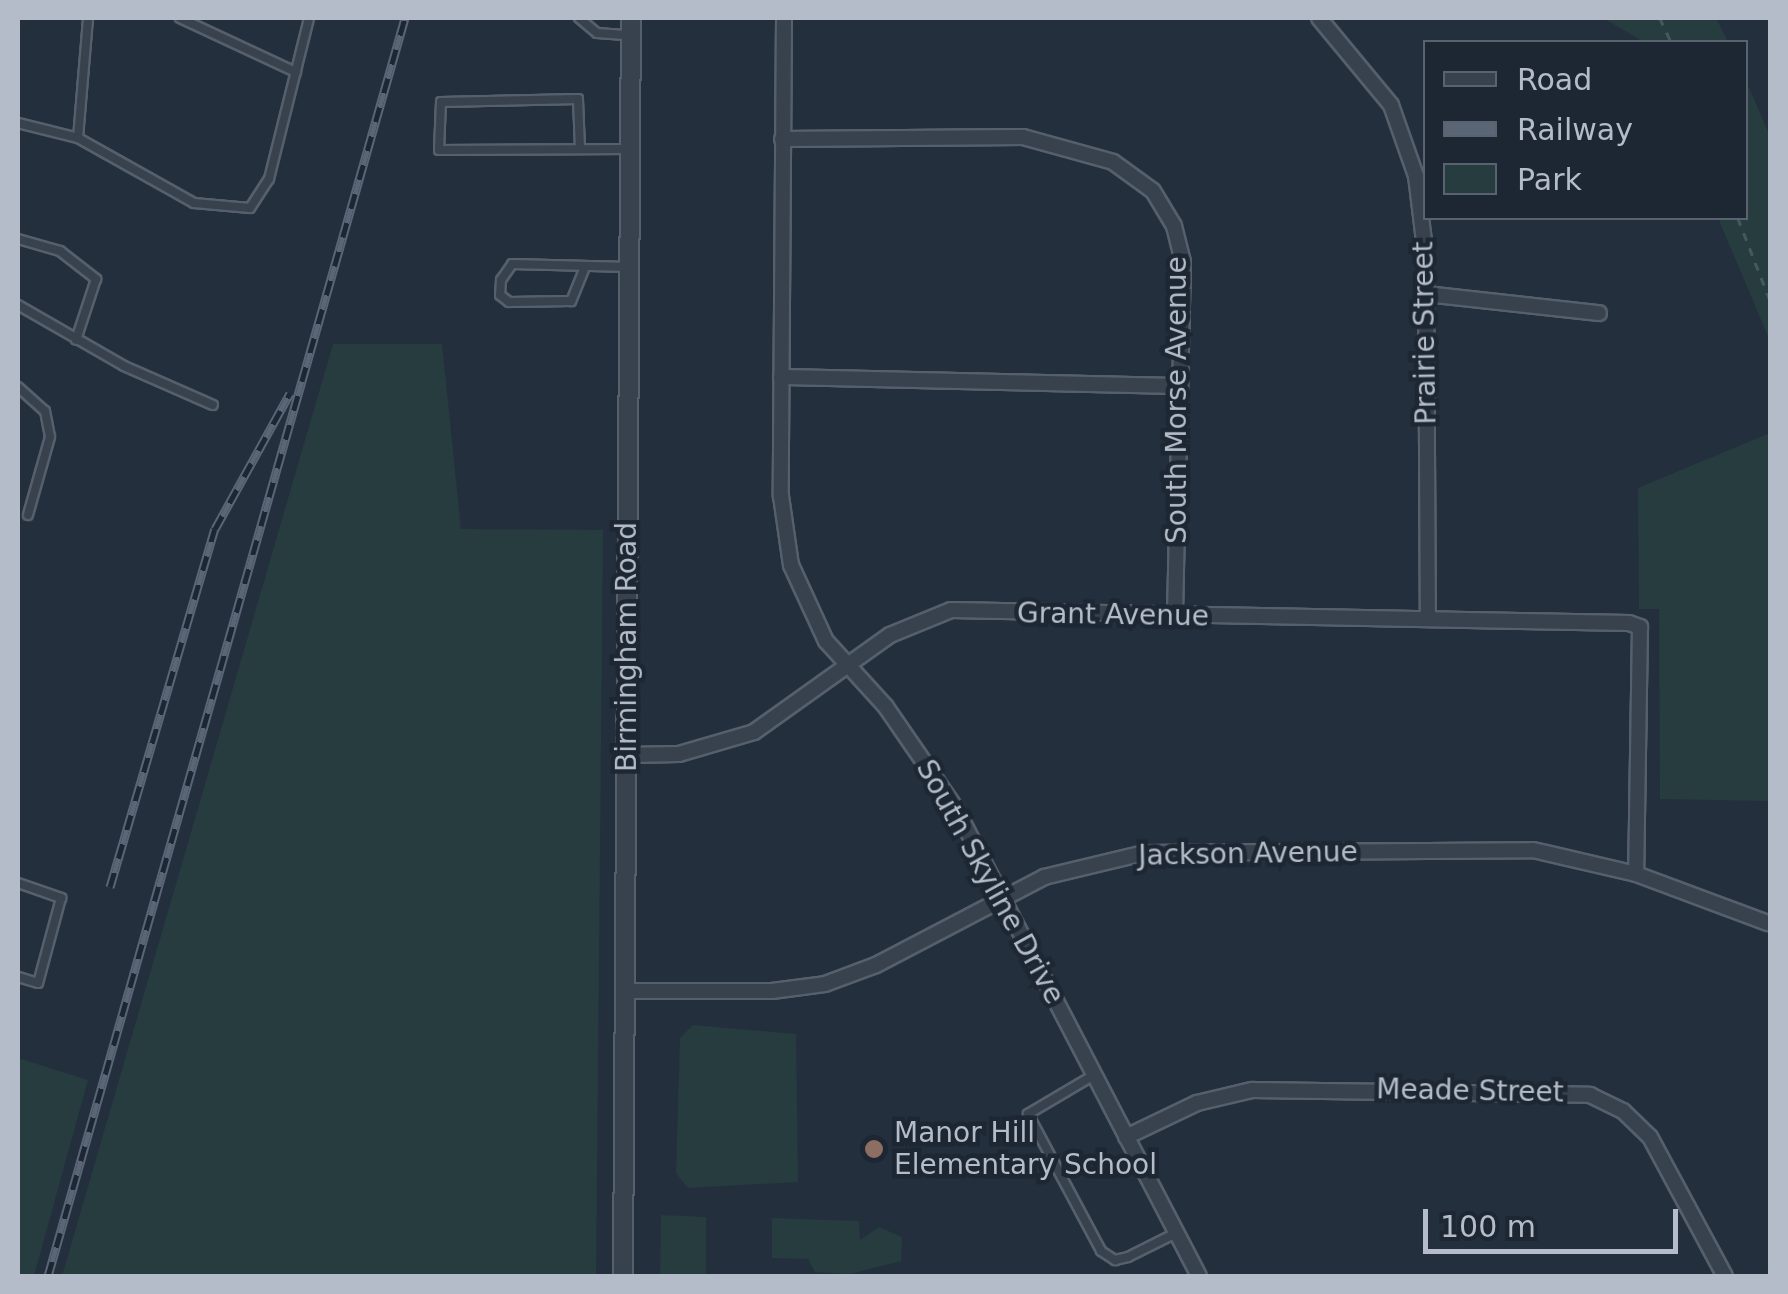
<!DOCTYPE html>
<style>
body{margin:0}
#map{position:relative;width:1788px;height:1294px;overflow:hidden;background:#242f3e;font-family:"DejaVu Sans",sans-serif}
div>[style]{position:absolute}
.green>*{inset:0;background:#263c3f}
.path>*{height:2.5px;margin-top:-1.25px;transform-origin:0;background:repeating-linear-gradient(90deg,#44595c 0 8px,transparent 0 16px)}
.roads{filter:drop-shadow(2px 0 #565f6c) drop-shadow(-2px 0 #565f6c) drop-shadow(0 2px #565f6c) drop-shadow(0 -2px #565f6c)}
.service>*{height:8px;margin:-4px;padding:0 4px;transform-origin:4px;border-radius:4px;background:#38414e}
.minor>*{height:14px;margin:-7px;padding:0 7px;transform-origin:7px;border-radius:7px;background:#38414e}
.tertiary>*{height:18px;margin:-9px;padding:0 9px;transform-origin:9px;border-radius:9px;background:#38414e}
.rail>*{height:9px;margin-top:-4.5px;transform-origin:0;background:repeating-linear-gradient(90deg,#1d2633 0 15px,#5a6575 0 30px);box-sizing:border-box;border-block:2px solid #5a6575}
.dots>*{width:28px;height:28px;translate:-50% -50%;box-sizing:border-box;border:5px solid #1d2633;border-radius:50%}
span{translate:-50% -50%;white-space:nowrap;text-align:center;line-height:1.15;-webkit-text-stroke:9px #1d2633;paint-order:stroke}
.street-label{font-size:28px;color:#b4bcc9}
.poi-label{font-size:28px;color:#b4bcc9}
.left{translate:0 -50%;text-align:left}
.frame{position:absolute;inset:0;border:20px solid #b4bcc9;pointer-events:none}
.legend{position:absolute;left:1423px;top:40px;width:325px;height:180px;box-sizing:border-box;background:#1d2633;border:2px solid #59626f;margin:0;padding:12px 18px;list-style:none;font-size:30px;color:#b4bcc9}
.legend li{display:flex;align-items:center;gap:20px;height:50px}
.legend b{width:50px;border:2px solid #59626f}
.scale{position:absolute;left:1423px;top:1209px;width:255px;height:45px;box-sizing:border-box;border:5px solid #b4bcc9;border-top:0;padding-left:12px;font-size:30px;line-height:35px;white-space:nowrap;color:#b4bcc9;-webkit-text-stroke:8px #1d2633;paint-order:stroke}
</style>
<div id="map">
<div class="green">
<div style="clip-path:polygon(1603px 18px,1716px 18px,1728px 42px,1644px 42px)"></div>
<div style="clip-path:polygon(1746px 81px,1770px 136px,1770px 341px,1718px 218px,1746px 218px)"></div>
<div style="clip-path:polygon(333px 344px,442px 344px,461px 529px,603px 530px,596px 1276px,62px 1276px)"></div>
<div style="clip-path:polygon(1770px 433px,1770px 801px,1660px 799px,1659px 609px,1639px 609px,1638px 488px)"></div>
<div style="clip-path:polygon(693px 1025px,796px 1034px,798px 1182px,688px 1188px,676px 1173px,680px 1038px)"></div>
<div style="clip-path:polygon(18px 1058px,88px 1080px,34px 1276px,18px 1276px)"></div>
<div style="clip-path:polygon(661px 1215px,706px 1217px,706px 1276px,660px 1276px)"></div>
<div style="clip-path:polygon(772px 1218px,859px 1221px,860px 1240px,879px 1227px,902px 1237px,901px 1261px,850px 1274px,815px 1272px,808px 1259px,772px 1258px)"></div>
</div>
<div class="path">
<div style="left:1660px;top:18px;width:26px;rotate:65deg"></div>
<div style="left:1738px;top:218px;width:88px;rotate:68.7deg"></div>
</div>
<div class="roads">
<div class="service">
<div style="left:180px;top:18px;width:128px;rotate:25deg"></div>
<div style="left:579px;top:18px;width:23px;rotate:40deg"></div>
<div style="left:597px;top:33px;width:31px;rotate:4deg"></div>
<div style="left:18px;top:123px;width:62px;rotate:14deg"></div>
<div style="left:78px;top:138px;width:120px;rotate:-85.2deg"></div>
<div style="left:78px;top:138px;width:133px;rotate:29.3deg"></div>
<div style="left:194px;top:203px;width:56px;rotate:5.1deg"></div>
<div style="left:250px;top:208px;width:35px;rotate:-57deg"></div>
<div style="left:269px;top:179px;width:166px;rotate:-76deg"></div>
<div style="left:580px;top:149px;width:50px;rotate:-92.3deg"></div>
<div style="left:578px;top:99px;width:137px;rotate:178.7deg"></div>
<div style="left:441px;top:102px;width:48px;rotate:92.4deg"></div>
<div style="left:439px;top:150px;width:191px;rotate:-0.3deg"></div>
<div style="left:18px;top:239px;width:44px;rotate:15.9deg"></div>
<div style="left:60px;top:251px;width:46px;rotate:37.9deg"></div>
<div style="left:96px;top:279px;width:64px;rotate:108.2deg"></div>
<div style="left:585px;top:267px;width:37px;rotate:112deg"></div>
<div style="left:571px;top:301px;width:62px;rotate:179.1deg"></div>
<div style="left:509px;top:302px;width:11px;rotate:-142deg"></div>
<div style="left:500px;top:295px;width:15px;rotate:-86deg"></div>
<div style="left:501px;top:280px;width:19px;rotate:-55deg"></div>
<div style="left:512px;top:264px;width:117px;rotate:1.5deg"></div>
<div style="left:18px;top:305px;width:122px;rotate:29.9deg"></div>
<div style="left:124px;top:366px;width:97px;rotate:23.7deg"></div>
<div style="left:18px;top:387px;width:36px;rotate:42deg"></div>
<div style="left:45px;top:411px;width:26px;rotate:79deg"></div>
<div style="left:50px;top:437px;width:81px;rotate:105.8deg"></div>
<div style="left:18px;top:883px;width:46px;rotate:19.2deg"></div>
<div style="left:61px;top:898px;width:88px;rotate:105.1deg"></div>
<div style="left:38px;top:983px;width:21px;rotate:-163deg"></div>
<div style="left:1094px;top:1075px;width:77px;rotate:149.4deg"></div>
<div style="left:1028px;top:1114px;width:155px;rotate:61.9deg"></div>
<div style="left:1101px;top:1251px;width:17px;rotate:33deg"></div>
<div style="left:1115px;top:1260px;width:13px;rotate:-13deg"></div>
<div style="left:1128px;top:1257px;width:54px;rotate:-26.6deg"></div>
</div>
<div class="minor">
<div style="left:784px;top:18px;width:478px;rotate:90.4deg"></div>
<div style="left:781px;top:496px;width:70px;rotate:81.8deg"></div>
<div style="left:791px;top:565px;width:84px;rotate:65.3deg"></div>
<div style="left:826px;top:641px;width:89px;rotate:47.7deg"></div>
<div style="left:886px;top:707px;width:124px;rotate:55.5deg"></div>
<div style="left:956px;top:809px;width:526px;rotate:62.51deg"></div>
<div style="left:1319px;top:18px;width:113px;rotate:50.4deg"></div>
<div style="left:1391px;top:105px;width:75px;rotate:70.6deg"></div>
<div style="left:1416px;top:176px;width:83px;rotate:83deg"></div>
<div style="left:1426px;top:258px;width:361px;rotate:89.7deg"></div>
<div style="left:782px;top:139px;width:241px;rotate:-0.5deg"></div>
<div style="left:1023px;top:137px;width:93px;rotate:15.5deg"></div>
<div style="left:1113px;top:162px;width:49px;rotate:35.9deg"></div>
<div style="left:1153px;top:191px;width:41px;rotate:59deg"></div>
<div style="left:1174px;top:226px;width:37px;rotate:76deg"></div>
<div style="left:1183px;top:262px;width:354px;rotate:91.3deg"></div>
<div style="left:1426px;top:294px;width:174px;rotate:6.3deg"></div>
<div style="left:781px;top:377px;width:399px;rotate:1.3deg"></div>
<div style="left:626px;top:755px;width:53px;rotate:-1.1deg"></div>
<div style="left:679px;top:754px;width:78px;rotate:-16.3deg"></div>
<div style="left:754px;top:732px;width:167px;rotate:-35.5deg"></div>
<div style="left:890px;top:635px;width:66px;rotate:-22.3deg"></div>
<div style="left:951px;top:610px;width:678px;rotate:1.1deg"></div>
<div style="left:1629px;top:623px;width:12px;rotate:20deg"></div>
<div style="left:1640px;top:627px;width:247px;rotate:90.9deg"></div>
<div style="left:624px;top:991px;width:148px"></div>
<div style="left:772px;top:991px;width:53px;rotate:-7.5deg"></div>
<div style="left:825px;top:984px;width:54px;rotate:-20.4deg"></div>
<div style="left:876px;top:965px;width:190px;rotate:-27.6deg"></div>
<div style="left:1044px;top:877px;width:103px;rotate:-13.5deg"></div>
<div style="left:1144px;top:853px;width:389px;rotate:-0.4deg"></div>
<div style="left:1533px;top:850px;width:106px;rotate:13.1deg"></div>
<div style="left:1636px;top:874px;width:141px;rotate:20.4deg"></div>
<div style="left:1126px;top:1137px;width:79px;rotate:-25.6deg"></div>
<div style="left:1197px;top:1103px;width:57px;rotate:-13.3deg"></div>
<div style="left:1252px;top:1090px;width:338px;rotate:0.8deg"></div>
<div style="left:1590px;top:1095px;width:37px;rotate:26deg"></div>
<div style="left:1623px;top:1111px;width:37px;rotate:44deg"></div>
<div style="left:1650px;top:1137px;width:158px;rotate:61.7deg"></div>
</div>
<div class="tertiary">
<div style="left:623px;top:1276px;width:1258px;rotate:-89.64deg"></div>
</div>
</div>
<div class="rail">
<div style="left:110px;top:887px;width:373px;rotate:-73.7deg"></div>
<div style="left:215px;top:529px;width:155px;rotate:-61.1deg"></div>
<div style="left:48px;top:1276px;width:1308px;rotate:-74.16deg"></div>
</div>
<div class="dots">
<div style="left:874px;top:1149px;background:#8d6e63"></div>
</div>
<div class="street-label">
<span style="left:1425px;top:333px;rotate:-91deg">Prairie Street</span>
<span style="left:1177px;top:400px;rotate:-90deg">South Morse Avenue</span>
<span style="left:1113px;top:615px;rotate:1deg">Grant Avenue</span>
<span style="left:627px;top:647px;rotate:-90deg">Birmingham Road</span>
<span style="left:1248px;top:854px;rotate:-1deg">Jackson Avenue</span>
<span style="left:990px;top:882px;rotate:61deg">South Skyline Drive</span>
<span style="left:1470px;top:1091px;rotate:1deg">Meade Street</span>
</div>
<div class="poi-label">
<span class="left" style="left:894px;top:1149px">Manor Hill<br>Elementary School</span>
</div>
<div class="frame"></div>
<ul class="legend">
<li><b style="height:12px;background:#38414e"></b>Road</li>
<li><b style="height:12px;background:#5a6575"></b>Railway</li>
<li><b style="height:28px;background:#263c3f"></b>Park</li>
</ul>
<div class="scale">100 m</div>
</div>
